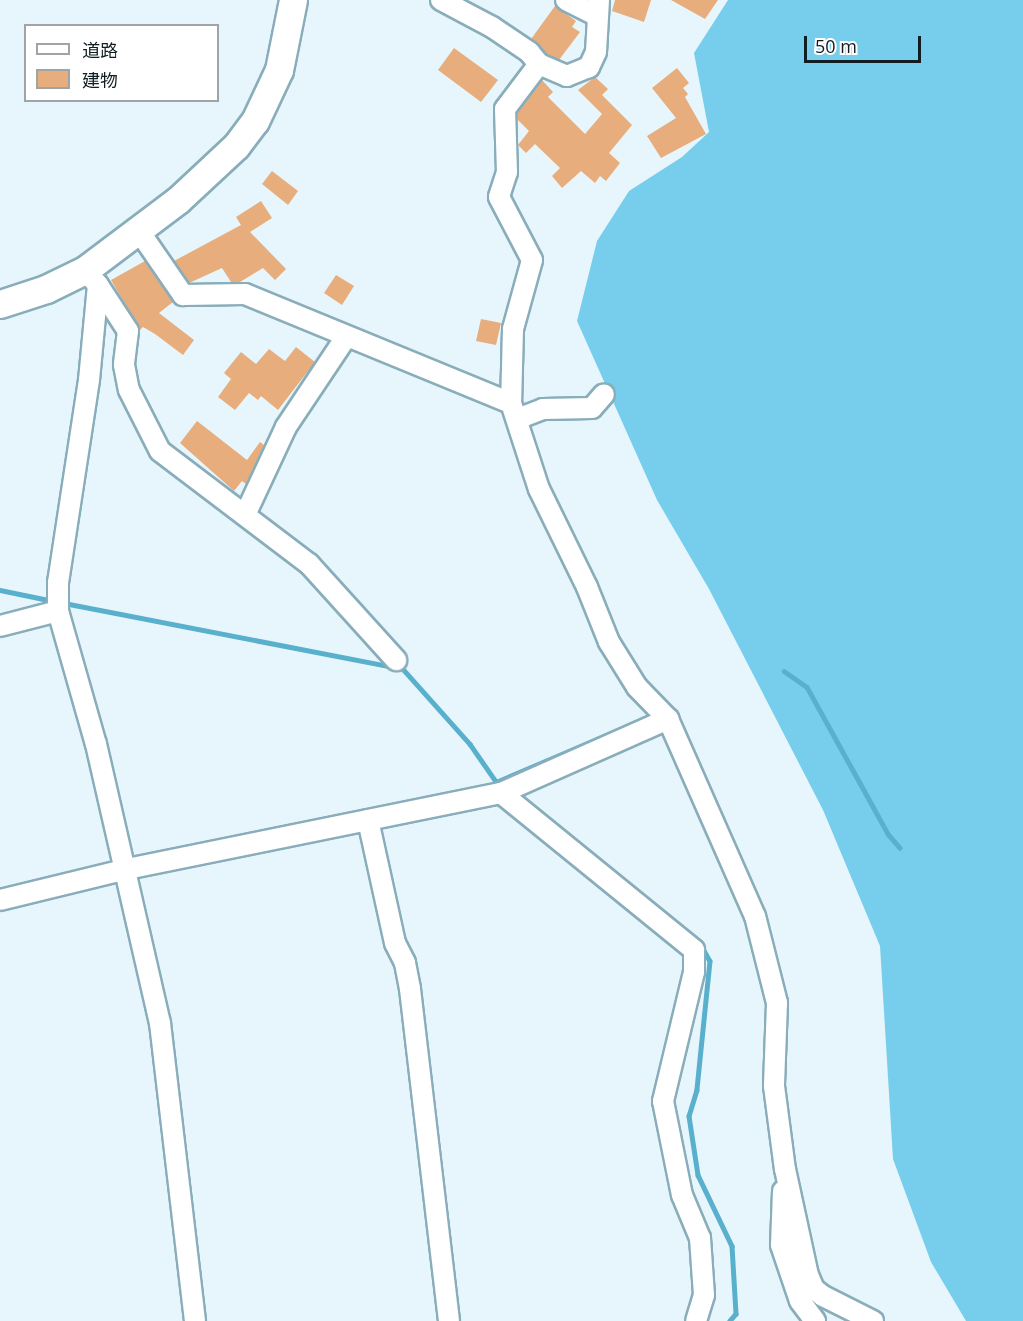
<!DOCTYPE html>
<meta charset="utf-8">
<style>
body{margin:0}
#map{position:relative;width:1023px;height:1321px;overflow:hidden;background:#e7f6fc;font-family:"Open Sans","Noto Sans JP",sans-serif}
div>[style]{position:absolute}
.forest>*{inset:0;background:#76ceec}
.stream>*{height:4.5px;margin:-2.25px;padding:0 2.25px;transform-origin:2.25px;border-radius:2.25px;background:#58b0cd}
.building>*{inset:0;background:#e8ad7c}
.roads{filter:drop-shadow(2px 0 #89adba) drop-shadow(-2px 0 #89adba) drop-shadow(0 2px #89adba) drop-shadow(0 -2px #89adba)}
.minor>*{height:20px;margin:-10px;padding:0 10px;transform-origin:10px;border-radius:10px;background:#fff}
.secondary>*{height:27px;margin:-13.5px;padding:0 13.5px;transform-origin:13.5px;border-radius:13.5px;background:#fff}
span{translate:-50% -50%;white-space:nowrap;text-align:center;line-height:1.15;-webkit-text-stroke:4.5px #fff;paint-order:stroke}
.legend{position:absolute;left:24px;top:24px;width:195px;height:78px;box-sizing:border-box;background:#fff;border:2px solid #9fa5a7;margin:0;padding:8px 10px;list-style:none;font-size:18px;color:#101e23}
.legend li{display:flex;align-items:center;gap:12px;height:30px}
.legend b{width:30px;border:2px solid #9fa5a7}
.scale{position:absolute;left:804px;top:36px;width:117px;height:27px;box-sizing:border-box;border:3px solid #101e23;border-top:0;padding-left:8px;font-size:18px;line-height:21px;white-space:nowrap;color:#101e23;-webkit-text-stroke:4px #fff;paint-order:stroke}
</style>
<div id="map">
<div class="forest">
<div style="clip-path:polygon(728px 0,1023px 0,1023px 1321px,966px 1321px,931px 1262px,893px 1159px,880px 946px,823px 810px,709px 589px,657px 500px,577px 321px,597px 241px,629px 191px,682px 157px,709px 132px,694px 53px)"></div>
</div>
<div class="stream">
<div style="left:0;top:590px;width:54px;rotate:11.7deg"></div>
<div style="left:64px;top:603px;width:345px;rotate:11deg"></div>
<div style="left:403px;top:669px;width:101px;rotate:48.2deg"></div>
<div style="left:470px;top:744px;width:47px;rotate:55.3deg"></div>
<div style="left:784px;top:671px;width:28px;rotate:35deg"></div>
<div style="left:807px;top:687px;width:168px;rotate:61.1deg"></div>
<div style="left:888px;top:834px;width:18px;rotate:49deg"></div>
<div style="left:496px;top:782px;width:155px;rotate:-23.1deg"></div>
<div style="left:701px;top:945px;width:18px;rotate:61deg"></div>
<div style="left:710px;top:961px;width:130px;rotate:95.8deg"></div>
<div style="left:697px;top:1090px;width:27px;rotate:107deg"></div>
<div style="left:689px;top:1116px;width:60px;rotate:81.3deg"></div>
<div style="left:698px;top:1175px;width:79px;rotate:64.4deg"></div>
<div style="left:732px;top:1246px;width:68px;rotate:86.6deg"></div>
<div style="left:736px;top:1314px;width:9px;rotate:131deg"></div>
</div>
<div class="building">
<div style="clip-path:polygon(615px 0,651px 0,644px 22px,612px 11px)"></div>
<div style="clip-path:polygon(671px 0,718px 0,705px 19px)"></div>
<div style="clip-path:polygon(555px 6px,576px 21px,572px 27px,580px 32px,559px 60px,546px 54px,531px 39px)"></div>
<div style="clip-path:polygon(454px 48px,498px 80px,481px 102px,438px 70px)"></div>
<div style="clip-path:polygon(677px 68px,689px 83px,683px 88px,688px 94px,685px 97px,706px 134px,661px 158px,647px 136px,676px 118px,652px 88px)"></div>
<div style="clip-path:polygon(595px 77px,608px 89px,602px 95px,632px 125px,609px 153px,620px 163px,606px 181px,600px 176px,595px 183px,581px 171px,562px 188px,552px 176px,560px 168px,535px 144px,526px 153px,518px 145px,529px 131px,517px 119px,517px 113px,542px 80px,553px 92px,548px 97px,585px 134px,602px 114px,578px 90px)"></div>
<div style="clip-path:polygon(272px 171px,298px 191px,288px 205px,262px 184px)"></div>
<div style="clip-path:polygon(261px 201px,272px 218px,250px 232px,286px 269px,275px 280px,263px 268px,240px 282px,231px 282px,222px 268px,189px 283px,174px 261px,241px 225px,236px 217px)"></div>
<div style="clip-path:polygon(145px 261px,173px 302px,159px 313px,194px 340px,183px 355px,155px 334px,143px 327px,140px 330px,111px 280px)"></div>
<div style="clip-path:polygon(336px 275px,354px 286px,342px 305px,324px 293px)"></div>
<div style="clip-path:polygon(481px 319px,501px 323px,496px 345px,476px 341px)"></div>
<div style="clip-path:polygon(296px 347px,315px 362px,278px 410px,261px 396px,258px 400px,249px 393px,235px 410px,218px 397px,231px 379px,224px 373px,241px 352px,256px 364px,269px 349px,285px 361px)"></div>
<div style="clip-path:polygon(197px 421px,247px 460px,260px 442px,264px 445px,246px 484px,242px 481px,234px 491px,180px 443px)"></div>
</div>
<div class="roads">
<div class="minor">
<div style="left:441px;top:0;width:58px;rotate:27.9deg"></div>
<div style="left:492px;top:27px;width:45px;rotate:34deg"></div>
<div style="left:529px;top:52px;width:16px;rotate:50deg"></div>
<div style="left:566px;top:0;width:34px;rotate:27deg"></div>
<div style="left:599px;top:0;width:52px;rotate:93.3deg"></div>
<div style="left:596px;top:52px;width:17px;rotate:115deg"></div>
<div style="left:589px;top:67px;width:24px;rotate:158deg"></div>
<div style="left:567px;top:76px;width:30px;rotate:-157deg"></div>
<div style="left:539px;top:64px;width:56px;rotate:127.1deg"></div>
<div style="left:505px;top:109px;width:63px;rotate:88.2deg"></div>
<div style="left:507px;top:172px;width:26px;rotate:108deg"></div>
<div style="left:499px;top:197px;width:71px;rotate:62.4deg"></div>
<div style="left:532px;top:260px;width:72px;rotate:105.4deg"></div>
<div style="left:513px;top:329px;width:74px;rotate:91.5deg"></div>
<div style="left:511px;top:403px;width:90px;rotate:72deg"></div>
<div style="left:539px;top:489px;width:109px;rotate:63.9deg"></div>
<div style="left:587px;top:587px;width:59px;rotate:68.2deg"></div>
<div style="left:609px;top:642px;width:53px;rotate:58.1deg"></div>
<div style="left:637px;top:687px;width:45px;rotate:45.9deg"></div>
<div style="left:668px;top:719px;width:215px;rotate:66.2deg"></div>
<div style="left:755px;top:916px;width:90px;rotate:75.8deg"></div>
<div style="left:777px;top:1003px;width:83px;rotate:92.1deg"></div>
<div style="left:774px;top:1086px;width:84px;rotate:82.5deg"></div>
<div style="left:785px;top:1169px;width:108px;rotate:77.8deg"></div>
<div style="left:808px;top:1275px;width:15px;rotate:67deg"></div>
<div style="left:814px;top:1289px;width:11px;rotate:38deg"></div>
<div style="left:823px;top:1296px;width:56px;rotate:26.6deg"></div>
<div style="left:139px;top:231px;width:78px;rotate:55.5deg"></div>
<div style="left:183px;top:295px;width:62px;rotate:-0.9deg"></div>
<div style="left:245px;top:294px;width:287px;rotate:22.3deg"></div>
<div style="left:85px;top:270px;width:20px;rotate:49deg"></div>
<div style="left:98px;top:285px;width:95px;rotate:95.4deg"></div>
<div style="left:89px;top:380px;width:204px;rotate:98.7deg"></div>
<div style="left:58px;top:582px;width:29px;rotate:90deg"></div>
<div style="left:58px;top:611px;width:138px;rotate:74.1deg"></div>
<div style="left:96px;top:744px;width:286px;rotate:77.1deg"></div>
<div style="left:160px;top:1023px;width:300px;rotate:83.3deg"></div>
<div style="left:98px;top:285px;width:55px;rotate:56.9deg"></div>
<div style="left:128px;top:331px;width:34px;rotate:97deg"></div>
<div style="left:124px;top:365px;width:25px;rotate:79deg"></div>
<div style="left:129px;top:390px;width:68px;rotate:63.1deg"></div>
<div style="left:160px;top:451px;width:187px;rotate:37.2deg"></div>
<div style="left:309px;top:564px;width:130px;rotate:47.8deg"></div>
<div style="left:517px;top:419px;width:28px;rotate:-21deg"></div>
<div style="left:543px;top:409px;width:49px;rotate:-1.2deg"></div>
<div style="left:592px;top:408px;width:18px;rotate:-49deg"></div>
<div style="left:245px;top:515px;width:97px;rotate:-65deg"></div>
<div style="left:286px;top:427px;width:108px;rotate:-56.3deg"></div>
<div style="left:0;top:626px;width:60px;rotate:-14.5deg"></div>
<div style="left:501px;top:793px;width:249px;rotate:39.1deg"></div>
<div style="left:694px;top:950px;width:22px;rotate:90deg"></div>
<div style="left:694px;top:972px;width:133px;rotate:103.5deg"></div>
<div style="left:663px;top:1101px;width:96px;rotate:78.6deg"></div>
<div style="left:682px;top:1195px;width:47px;rotate:67.3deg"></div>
<div style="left:700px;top:1238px;width:57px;rotate:86deg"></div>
<div style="left:704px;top:1295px;width:27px;rotate:107deg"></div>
<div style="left:368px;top:820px;width:126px;rotate:77.6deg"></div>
<div style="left:395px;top:943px;width:22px;rotate:63deg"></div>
<div style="left:405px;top:963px;width:26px;rotate:79deg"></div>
<div style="left:410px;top:989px;width:334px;rotate:83.3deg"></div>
<div style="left:0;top:900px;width:131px;rotate:-13.7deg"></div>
<div style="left:127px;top:869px;width:382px;rotate:-11.5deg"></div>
<div style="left:501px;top:793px;width:183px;rotate:-23.9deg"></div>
<div style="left:783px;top:1191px;width:54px;rotate:92.1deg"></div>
<div style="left:781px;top:1245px;width:59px;rotate:71.3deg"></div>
<div style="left:800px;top:1301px;width:25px;rotate:53deg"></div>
</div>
<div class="secondary">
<div style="left:0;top:304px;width:48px;rotate:-18.1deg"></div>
<div style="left:46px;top:289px;width:43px;rotate:-26deg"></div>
<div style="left:85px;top:270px;width:116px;rotate:-37deg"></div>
<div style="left:178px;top:200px;width:79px;rotate:-43deg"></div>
<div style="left:236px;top:146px;width:31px;rotate:-53deg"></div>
<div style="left:255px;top:121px;width:56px;rotate:-64.8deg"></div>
<div style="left:279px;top:70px;width:71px;rotate:-78.7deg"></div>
</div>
</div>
<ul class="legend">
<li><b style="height:8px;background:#fff"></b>道路</li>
<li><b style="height:16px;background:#e8ad7c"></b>建物</li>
</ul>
<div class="scale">50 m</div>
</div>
